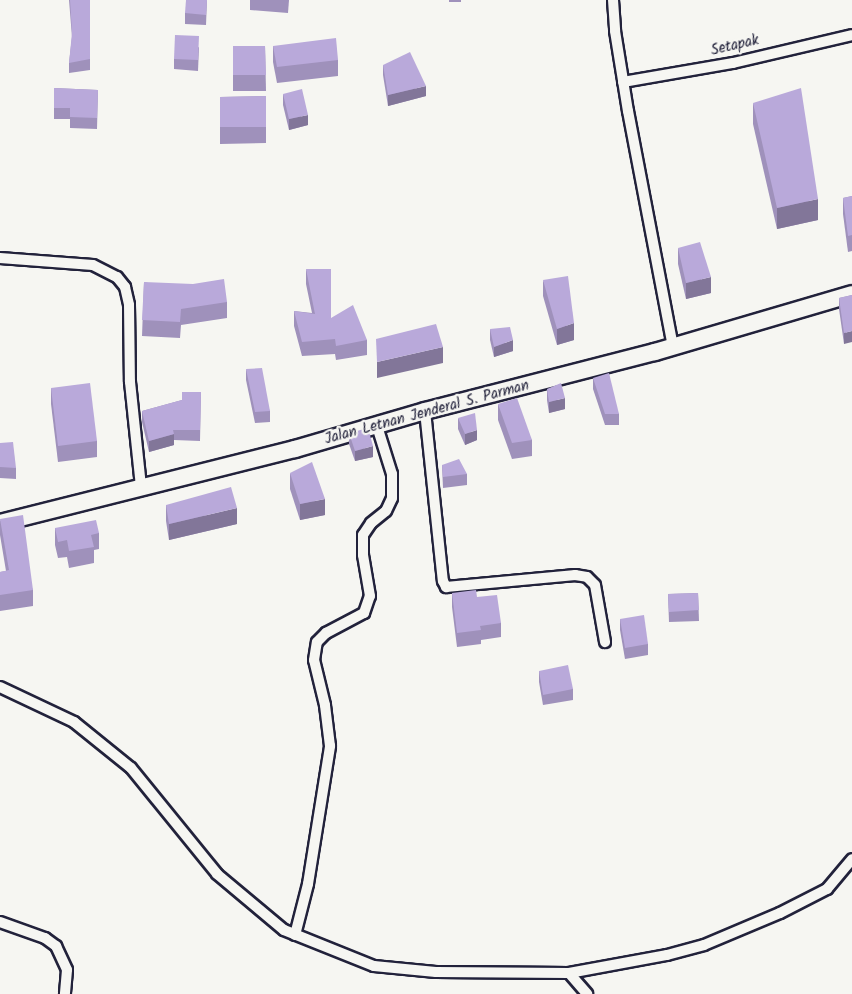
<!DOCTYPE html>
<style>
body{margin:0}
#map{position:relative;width:852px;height:994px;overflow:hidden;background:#f6f6f2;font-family:Kalam,sans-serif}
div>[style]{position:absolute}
.roads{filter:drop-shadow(2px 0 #22223b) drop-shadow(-2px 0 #22223b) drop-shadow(0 2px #22223b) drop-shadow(0 -2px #22223b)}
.street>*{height:10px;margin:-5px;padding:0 5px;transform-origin:5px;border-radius:5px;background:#f6f6f2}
.secondary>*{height:16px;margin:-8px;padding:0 8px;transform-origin:8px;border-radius:8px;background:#f6f6f2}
.wall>*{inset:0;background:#9f91bb}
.shaded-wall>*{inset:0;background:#827699}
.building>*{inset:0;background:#b9a9da}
span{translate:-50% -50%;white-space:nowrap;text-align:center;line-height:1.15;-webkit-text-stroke:4.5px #f6f6f2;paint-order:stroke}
.street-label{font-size:15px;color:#22223b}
</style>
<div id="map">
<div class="roads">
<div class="street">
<div style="left:613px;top:0;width:31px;rotate:86deg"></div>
<div style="left:615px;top:31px;width:81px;rotate:80.8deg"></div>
<div style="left:628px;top:111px;width:240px;rotate:79.2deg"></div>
<div style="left:623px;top:82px;width:112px;rotate:-9.8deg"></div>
<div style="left:733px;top:63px;width:122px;rotate:-13.2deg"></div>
<div style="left:0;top:258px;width:93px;rotate:4.3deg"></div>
<div style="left:93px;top:265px;width:27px;rotate:27deg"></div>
<div style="left:117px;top:277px;width:13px;rotate:51deg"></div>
<div style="left:125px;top:287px;width:18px;rotate:77deg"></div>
<div style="left:129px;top:305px;width:77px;rotate:89.3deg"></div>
<div style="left:130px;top:382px;width:106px;rotate:84deg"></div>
<div style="left:425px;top:411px;width:171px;rotate:84deg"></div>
<div style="left:443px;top:581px;width:7px;rotate:63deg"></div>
<div style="left:446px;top:587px;width:130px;rotate:-5.3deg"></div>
<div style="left:575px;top:575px;width:12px;rotate:9deg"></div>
<div style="left:587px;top:577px;width:11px;rotate:45deg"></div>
<div style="left:595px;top:585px;width:58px;rotate:80deg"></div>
<div style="left:0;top:687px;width:82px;rotate:25.3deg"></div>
<div style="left:74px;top:722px;width:73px;rotate:38.9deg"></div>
<div style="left:131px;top:768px;width:136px;rotate:50.9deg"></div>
<div style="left:217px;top:874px;width:87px;rotate:39.9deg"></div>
<div style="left:284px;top:930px;width:97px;rotate:21.8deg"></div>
<div style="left:374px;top:966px;width:62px;rotate:5.5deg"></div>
<div style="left:436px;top:972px;width:133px;rotate:0.4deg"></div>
<div style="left:569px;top:973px;width:100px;rotate:-10.4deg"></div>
<div style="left:667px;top:955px;width:38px;rotate:-15deg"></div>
<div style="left:704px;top:945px;width:82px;rotate:-22.8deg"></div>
<div style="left:780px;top:913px;width:53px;rotate:-27.1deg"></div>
<div style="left:827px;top:889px;width:39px;rotate:-50deg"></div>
<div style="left:0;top:922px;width:48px;rotate:19.6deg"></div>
<div style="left:45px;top:938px;width:14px;rotate:36deg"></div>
<div style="left:56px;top:946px;width:26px;rotate:65deg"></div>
<div style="left:67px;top:970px;width:24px;rotate:95deg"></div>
<div style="left:295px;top:935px;width:53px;rotate:-75.7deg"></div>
<div style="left:308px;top:884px;width:140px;rotate:-80.9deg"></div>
<div style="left:330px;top:746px;width:41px;rotate:-97deg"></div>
<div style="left:325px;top:705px;width:46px;rotate:-103.7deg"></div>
<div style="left:314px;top:660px;width:18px;rotate:-81deg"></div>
<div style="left:317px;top:642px;width:13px;rotate:-45deg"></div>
<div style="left:326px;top:633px;width:43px;rotate:-27.8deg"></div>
<div style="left:364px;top:613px;width:18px;rotate:-71deg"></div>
<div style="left:370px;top:596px;width:42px;rotate:-99.7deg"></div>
<div style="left:363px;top:555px;width:20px;rotate:-90deg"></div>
<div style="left:363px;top:535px;width:14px;rotate:-56deg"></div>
<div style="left:371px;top:523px;width:19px;rotate:-39deg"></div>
<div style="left:386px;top:511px;width:14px;rotate:-65deg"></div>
<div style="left:392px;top:498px;width:24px;rotate:-90deg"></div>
<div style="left:392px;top:474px;width:50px;rotate:-107.4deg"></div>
<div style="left:569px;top:973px;width:28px;rotate:49deg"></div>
</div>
<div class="secondary">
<div style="left:0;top:523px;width:304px;rotate:-14.1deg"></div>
<div style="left:295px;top:449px;width:135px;rotate:-16.3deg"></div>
<div style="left:425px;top:411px;width:237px;rotate:-14.4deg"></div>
<div style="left:655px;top:352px;width:205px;rotate:-16.4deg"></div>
</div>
</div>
<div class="wall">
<div style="clip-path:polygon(69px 0,90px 0,90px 70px,69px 73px,69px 63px,72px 37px)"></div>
<div style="clip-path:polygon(207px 0,206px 25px,185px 24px,185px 13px)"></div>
<div style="clip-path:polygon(250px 0,289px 0,288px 13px,250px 10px)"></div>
<div style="clip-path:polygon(449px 0,461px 0,461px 2px,449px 2px)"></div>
<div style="clip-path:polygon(233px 46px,265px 46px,266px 91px,233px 91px)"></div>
<div style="clip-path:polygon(273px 46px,338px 60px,338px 76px,277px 83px,273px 62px)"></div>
<div style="clip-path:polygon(199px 47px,198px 71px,174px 69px,174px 59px)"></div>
<div style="clip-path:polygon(383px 65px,426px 96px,388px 106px,383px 75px)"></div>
<div style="clip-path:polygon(54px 88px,98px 90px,97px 129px,70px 128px,70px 119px,54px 119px)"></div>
<div style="clip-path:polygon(283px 94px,308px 125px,289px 130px,283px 105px)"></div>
<div style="clip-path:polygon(266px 96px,266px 143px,220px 144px,220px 97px)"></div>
<div style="clip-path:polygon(753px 103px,818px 220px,777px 229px,753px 124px)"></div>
<div style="clip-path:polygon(852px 196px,852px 251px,848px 252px,843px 214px,843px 198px)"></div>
<div style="clip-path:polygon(678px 248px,711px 293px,686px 299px,678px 264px)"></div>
<div style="clip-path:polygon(306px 269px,331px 318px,367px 340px,367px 355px,336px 360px,335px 354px,302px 356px,294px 326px,294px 311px,312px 313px,306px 284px)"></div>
<div style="clip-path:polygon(543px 280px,574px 340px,557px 345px,543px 296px)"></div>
<div style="clip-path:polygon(144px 282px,227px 302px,227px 318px,181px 325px,180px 338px,142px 336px)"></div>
<div style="clip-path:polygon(852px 295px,844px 344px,839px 309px,839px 298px)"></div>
<div style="clip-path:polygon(490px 329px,513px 351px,494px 357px,490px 340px)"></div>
<div style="clip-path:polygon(246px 369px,270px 411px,270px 422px,255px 423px,246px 380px)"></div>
<div style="clip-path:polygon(593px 378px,619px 414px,619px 425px,605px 425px,593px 389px)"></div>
<div style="clip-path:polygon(51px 388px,97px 441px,97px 457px,58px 462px,51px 404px)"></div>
<div style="clip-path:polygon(547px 389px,565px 409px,549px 413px,547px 400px)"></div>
<div style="clip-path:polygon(201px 392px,200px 441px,174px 440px,174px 445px,149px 452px,142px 422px,142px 411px,182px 400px)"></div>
<div style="clip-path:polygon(498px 404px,532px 440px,532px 456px,512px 459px,498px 420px)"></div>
<div style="clip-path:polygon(458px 418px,477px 440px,465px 445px,458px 429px)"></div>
<div style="clip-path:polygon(349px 433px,373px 457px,355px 461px,349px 444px)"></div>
<div style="clip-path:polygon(0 443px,16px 468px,16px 479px,0 478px)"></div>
<div style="clip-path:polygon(442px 465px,467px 474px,467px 485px,443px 488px)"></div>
<div style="clip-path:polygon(290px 473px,325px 515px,300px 520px,290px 489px)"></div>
<div style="clip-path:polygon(166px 505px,237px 524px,169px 540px,166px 521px)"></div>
<div style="clip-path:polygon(0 519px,33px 590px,33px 606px,0 611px,0 572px,6px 571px,0 535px)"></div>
<div style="clip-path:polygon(55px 528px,99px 533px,99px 549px,94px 550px,94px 563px,69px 568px,67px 557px,58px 558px,55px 545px)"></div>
<div style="clip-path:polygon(452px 593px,477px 597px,501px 623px,501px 637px,481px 640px,481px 644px,457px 647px,452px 607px)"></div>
<div style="clip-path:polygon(698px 593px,699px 621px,669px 622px,668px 594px)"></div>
<div style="clip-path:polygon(620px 619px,648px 644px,648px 655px,625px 659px,620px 630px)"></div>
<div style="clip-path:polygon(539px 671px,573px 689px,573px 700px,543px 705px,539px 682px)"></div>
</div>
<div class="shaded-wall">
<div style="clip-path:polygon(426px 86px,426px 96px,388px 106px,388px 95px)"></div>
<div style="clip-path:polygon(308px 115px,308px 125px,289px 130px,289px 119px)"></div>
<div style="clip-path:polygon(818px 199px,818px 220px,777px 229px,777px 208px)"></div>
<div style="clip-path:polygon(711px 277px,711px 293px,686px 299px,686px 283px)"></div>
<div style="clip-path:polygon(574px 323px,574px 340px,557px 345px,557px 329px)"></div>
<div style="clip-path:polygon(852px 331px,852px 342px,844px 344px,844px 333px)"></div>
<div style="clip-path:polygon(513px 340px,513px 351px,494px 357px,494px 347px)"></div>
<div style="clip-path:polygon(443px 347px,443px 363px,377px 378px,377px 362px)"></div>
<div style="clip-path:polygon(565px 398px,565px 409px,549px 413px,549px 402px)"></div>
<div style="clip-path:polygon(477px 430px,477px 440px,465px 445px,465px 434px)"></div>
<div style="clip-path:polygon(174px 434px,174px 445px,149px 452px,149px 441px)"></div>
<div style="clip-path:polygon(373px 446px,373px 457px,355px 461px,355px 451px)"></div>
<div style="clip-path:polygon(325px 499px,325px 515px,300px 520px,300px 504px)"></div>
<div style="clip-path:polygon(237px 508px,237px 524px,169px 540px,169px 524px)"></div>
</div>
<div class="building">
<div style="clip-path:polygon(70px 0,90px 0,90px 59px,69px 63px,72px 33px)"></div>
<div style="clip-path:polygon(186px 0,207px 0,206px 15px,185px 13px)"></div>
<div style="clip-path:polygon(175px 35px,199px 36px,198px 60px,174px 59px)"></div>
<div style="clip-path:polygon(336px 38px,338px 60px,277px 67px,273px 46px)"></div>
<div style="clip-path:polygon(233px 46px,265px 46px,266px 75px,233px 75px)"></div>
<div style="clip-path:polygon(410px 52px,426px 86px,388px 95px,383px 65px)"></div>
<div style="clip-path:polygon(54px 88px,98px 90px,97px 118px,70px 117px,70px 108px,54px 108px)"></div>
<div style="clip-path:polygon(801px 88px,818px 199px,777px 208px,753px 103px)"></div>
<div style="clip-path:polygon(302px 89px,308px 115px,289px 119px,283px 94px)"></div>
<div style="clip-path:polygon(266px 96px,266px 127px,220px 127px,220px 97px)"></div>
<div style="clip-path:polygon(852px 196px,852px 235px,848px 236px,843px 198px)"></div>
<div style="clip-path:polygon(700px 242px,711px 277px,686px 283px,678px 248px)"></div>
<div style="clip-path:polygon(306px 269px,331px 269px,331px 318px,353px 305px,367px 340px,336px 346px,335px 339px,302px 342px,294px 311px,315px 314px)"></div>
<div style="clip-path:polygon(568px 276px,574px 323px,557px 329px,543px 280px)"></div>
<div style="clip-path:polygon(224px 279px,227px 302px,181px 309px,180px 322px,142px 320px,144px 282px,193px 284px)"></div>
<div style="clip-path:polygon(852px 295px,852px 331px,844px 333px,839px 298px)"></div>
<div style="clip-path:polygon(436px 324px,443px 347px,377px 362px,376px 339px)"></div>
<div style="clip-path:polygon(510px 327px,513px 340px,494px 347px,490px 329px)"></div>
<div style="clip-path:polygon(262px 368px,270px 411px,255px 412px,246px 369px)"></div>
<div style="clip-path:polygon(609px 373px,619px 414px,605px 414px,593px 378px)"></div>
<div style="clip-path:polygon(90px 383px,97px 441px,58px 446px,51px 388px)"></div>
<div style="clip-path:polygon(561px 383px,565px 398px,549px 402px,547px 389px)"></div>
<div style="clip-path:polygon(182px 392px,201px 392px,200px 430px,173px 430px,174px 434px,149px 441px,142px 411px,182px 400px)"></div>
<div style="clip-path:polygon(517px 398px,532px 440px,512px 443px,498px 404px)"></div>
<div style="clip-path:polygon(475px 413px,477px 430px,465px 434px,458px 418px)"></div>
<div style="clip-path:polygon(368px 428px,373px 446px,355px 451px,349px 433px)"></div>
<div style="clip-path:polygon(13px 442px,16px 468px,0 467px,0 443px)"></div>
<div style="clip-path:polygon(459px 459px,467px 474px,443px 477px,442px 465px)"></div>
<div style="clip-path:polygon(312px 462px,325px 499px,300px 504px,290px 473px)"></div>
<div style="clip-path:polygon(231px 487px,237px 508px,169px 524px,166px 505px)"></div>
<div style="clip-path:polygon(23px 515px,33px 590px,0 595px,0 572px,9px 570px,0 519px)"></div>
<div style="clip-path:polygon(96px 520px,99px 533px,91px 535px,94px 547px,69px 551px,67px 540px,58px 542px,55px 528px)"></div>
<div style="clip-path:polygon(476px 590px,477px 597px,497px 595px,501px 623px,480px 626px,481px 630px,457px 633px,452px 593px)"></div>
<div style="clip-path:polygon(698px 593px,699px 610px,669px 612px,668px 594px)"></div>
<div style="clip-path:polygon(644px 615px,648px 644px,625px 648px,620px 619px)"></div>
<div style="clip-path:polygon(568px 665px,573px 689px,543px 695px,539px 671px)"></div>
</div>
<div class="street-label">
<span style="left:735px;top:46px;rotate:-13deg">Setapak</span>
<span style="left:427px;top:413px;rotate:-15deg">Jalan Letnan Jenderal S. Parman</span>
</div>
</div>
